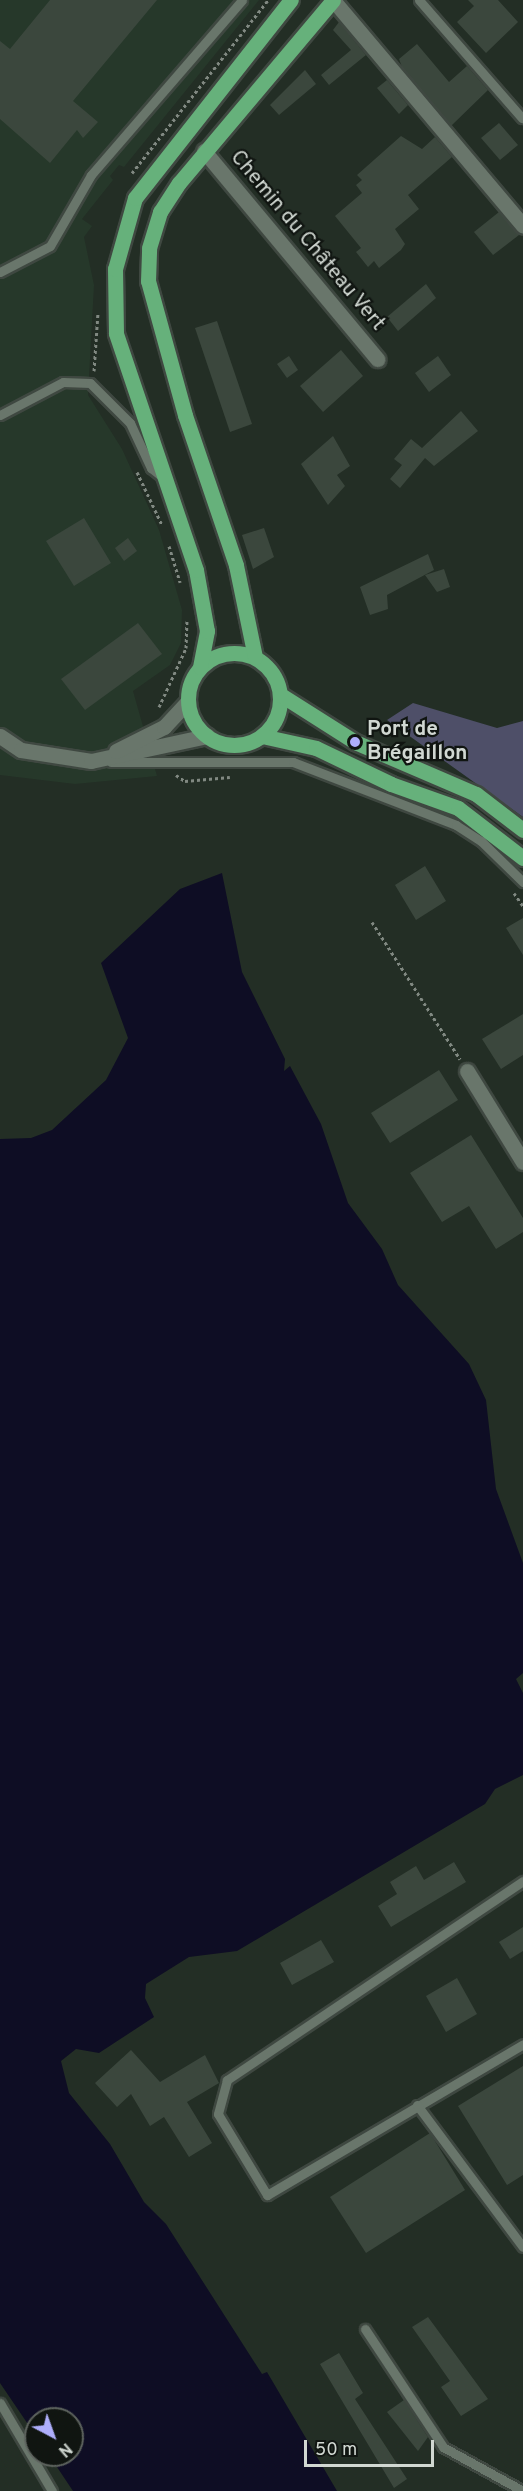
<!DOCTYPE html>
<meta charset="utf-8">
<style>
body{margin:0}
#map{position:relative;width:523px;height:2491px;overflow:hidden;background:#232e25;font-family:Overpass,sans-serif}
div>[style]{position:absolute}
.built>*{inset:0;background:#26382a}
.green>*{inset:0;background:#4e4f68}
.water>*{inset:0;background:#0e0d24}
.building>*{inset:0;background:#3b473d}
.path>*{height:3px;margin-top:-1.5px;transform-origin:0;background:repeating-linear-gradient(90deg,#818982 0 3px,transparent 0 6px)}
.roads{filter:drop-shadow(2px 0 #3f4841) drop-shadow(-2px 0 #3f4841) drop-shadow(0 2px #3f4841) drop-shadow(0 -2px #3f4841)}
.service>*{height:9px;margin:-4.5px;padding:0 4.5px;transform-origin:4.5px;border-radius:4.5px;background:#69766b}
.minor>*{height:15px;margin:-7.5px;padding:0 7.5px;transform-origin:7.5px;border-radius:7.5px;background:#69766b}
.primary>*{height:15px;margin:-7.5px;padding:0 7.5px;transform-origin:7.5px;border-radius:7.5px;background:#66b17b}
.primary>.ring{margin:-7.5px;padding:0;box-sizing:content-box;background:none;border:15px solid #66b17b;border-radius:50%}
.dots>*{width:16px;height:16px;translate:-50% -50%;box-sizing:border-box;border:3px solid #101511;border-radius:50%}
span{translate:-50% -50%;white-space:nowrap;text-align:center;line-height:1.15;-webkit-text-stroke:4.5px #101511;paint-order:stroke}
.street-label{font-size:21px;color:#d1d8d2}
.poi-label{font-size:21px;color:#d1d8d2;font-weight:700}
.left{translate:0 -50%;text-align:left}
.north{position:absolute;left:24px;top:2407px;width:60px;height:60px;box-sizing:border-box;background:#101511;border:2px solid #5d635e;border-radius:50%;rotate:139deg;font-size:16px;font-weight:700;line-height:24px;text-align:center;color:#d1d8d2}
.north::after{content:'';display:block;margin:auto;width:21px;height:27px;background:#aeaefb;clip-path:polygon(50% 0,100% 100%,50% 72%,0 100%)}
.scale{position:absolute;left:304px;top:2440px;width:130px;height:27px;box-sizing:border-box;border:3px solid #d1d8d2;border-top:0;padding-left:8px;font-size:18px;line-height:21px;white-space:nowrap;color:#d1d8d2;-webkit-text-stroke:4px #101511;paint-order:stroke}
</style>
<div id="map">
<div class="built">
<div style="clip-path:polygon(0 0,259px 0,124px 167px,119px 165px,110px 176px,113px 180px,82px 219px,92px 226px,84px 237px,94px 285px,88px 395px,122px 449px,159px 530px,182px 610px,181px 643px,170px 665px,133px 691px,157px 776px,75px 784px,0 775px)"></div>
</div>
<div class="green">
<div style="clip-path:polygon(413px 703px,497px 728px,523px 721px,523px 817px,387px 720px)"></div>
</div>
<div class="water">
<div style="clip-path:polygon(222px 873px,242px 972px,285px 1059px,284px 1071px,290px 1066px,321px 1124px,348px 1203px,382px 1249px,398px 1285px,469px 1364px,486px 1400px,496px 1489px,523px 1563px,523px 1673px,516px 1679px,523px 1693px,523px 1775px,495px 1789px,485px 1804px,237px 1951px,189px 1957px,146px 1984px,145px 1998px,154px 2017px,99px 2053px,76px 2049px,61px 2061px,69px 2093px,110px 2144px,144px 2202px,166px 2224px,262px 2374px,267px 2372px,337px 2491px,73px 2491px,49px 2455px,72px 2455px,72px 2419px,36px 2419px,36px 2436px,0 2383px,0 1139px,31px 1138px,52px 1130px,106px 1080px,128px 1038px,101px 963px,180px 889px)"></div>
</div>
<div class="building">
<div style="clip-path:polygon(50px 0,157px 0,73px 101px,98px 122px,83px 138px,77px 130px,50px 163px,0 119px,0 41px,10px 49px)"></div>
<div style="clip-path:polygon(468px 0,498px 0,518px 22px,486px 53px,457px 22px,474px 6px)"></div>
<div style="clip-path:polygon(339px 22px,366px 55px,329px 85px,321px 75px,351px 50px,333px 30px)"></div>
<div style="clip-path:polygon(417px 44px,449px 82px,467px 66px,488px 90px,451px 126px,402px 67px,399px 59px)"></div>
<div style="clip-path:polygon(305px 70px,316px 84px,279px 115px,270px 105px)"></div>
<div style="clip-path:polygon(387px 80px,408px 105px,399px 114px,377px 88px)"></div>
<div style="clip-path:polygon(499px 123px,518px 145px,500px 160px,481px 138px)"></div>
<div style="clip-path:polygon(401px 136px,422px 149px,435px 137px,452px 157px,408px 195px,419px 209px,395px 229px,405px 244px,401px 250px,379px 268px,374px 261px,368px 267px,356px 252px,361px 248px,335px 216px,362px 193px,356px 185px,362px 180px,357px 175px)"></div>
<div style="clip-path:polygon(499px 212px,519px 235px,493px 255px,474px 232px)"></div>
<div style="clip-path:polygon(426px 284px,436px 298px,398px 331px,387px 317px)"></div>
<div style="clip-path:polygon(217px 321px,252px 424px,230px 432px,195px 328px)"></div>
<div style="clip-path:polygon(341px 350px,363px 376px,323px 412px,300px 386px)"></div>
<div style="clip-path:polygon(289px 356px,298px 370px,287px 378px,277px 364px)"></div>
<div style="clip-path:polygon(438px 356px,451px 375px,429px 392px,415px 373px)"></div>
<div style="clip-path:polygon(461px 411px,478px 431px,434px 466px,425px 458px,400px 488px,390px 479px,402px 465px,394px 459px,411px 439px,422px 448px)"></div>
<div style="clip-path:polygon(333px 436px,350px 466px,337px 475px,345px 486px,328px 505px,301px 464px)"></div>
<div style="clip-path:polygon(84px 518px,111px 563px,74px 586px,46px 541px)"></div>
<div style="clip-path:polygon(264px 528px,274px 557px,253px 569px,242px 535px)"></div>
<div style="clip-path:polygon(128px 538px,137px 551px,124px 561px,115px 548px)"></div>
<div style="clip-path:polygon(428px 554px,434px 570px,387px 595px,388px 609px,370px 615px,360px 587px)"></div>
<div style="clip-path:polygon(444px 569px,450px 587px,437px 592px,425px 575px)"></div>
<div style="clip-path:polygon(138px 623px,162px 654px,85px 710px,61px 679px)"></div>
<div style="clip-path:polygon(425px 866px,446px 901px,416px 920px,395px 885px)"></div>
<div style="clip-path:polygon(523px 918px,523px 955px,506px 928px)"></div>
<div style="clip-path:polygon(523px 1014px,523px 1055px,501px 1069px,482px 1039px)"></div>
<div style="clip-path:polygon(439px 1070px,458px 1100px,390px 1143px,371px 1113px)"></div>
<div style="clip-path:polygon(471px 1135px,523px 1218px,523px 1232px,496px 1249px,469px 1206px,442px 1222px,410px 1173px)"></div>
<div style="clip-path:polygon(454px 1862px,466px 1882px,391px 1927px,378px 1906px,397px 1894px,390px 1882px,416px 1866px,424px 1880px)"></div>
<div style="clip-path:polygon(523px 1927px,523px 1951px,510px 1959px,499px 1942px)"></div>
<div style="clip-path:polygon(321px 1940px,334px 1962px,292px 1985px,280px 1963px)"></div>
<div style="clip-path:polygon(457px 1978px,477px 2014px,446px 2032px,426px 1996px)"></div>
<div style="clip-path:polygon(131px 2050px,160px 2082px,205px 2055px,219px 2083px,187px 2102px,212px 2143px,189px 2157px,164px 2117px,150px 2126px,131px 2094px,117px 2107px,95px 2083px)"></div>
<div style="clip-path:polygon(523px 2066px,523px 2175px,507px 2185px,458px 2106px)"></div>
<div style="clip-path:polygon(430px 2133px,465px 2190px,366px 2253px,330px 2197px)"></div>
<div style="clip-path:polygon(428px 2317px,488px 2399px,461px 2416px,441px 2387px,450px 2381px,412px 2327px)"></div>
<div style="clip-path:polygon(339px 2353px,363px 2393px,355px 2399px,407px 2479px,394px 2488px,320px 2364px)"></div>
<div style="clip-path:polygon(404px 2400px,428px 2437px,418px 2451px,387px 2412px)"></div>
</div>
<div class="path">
<div style="left:132px;top:173px;width:220px;rotate:-51.8deg"></div>
<div style="left:94px;top:371px;width:59px;rotate:-86.1deg"></div>
<div style="left:137px;top:472px;width:59px;rotate:64.7deg"></div>
<div style="left:169px;top:546px;width:38px;rotate:73deg"></div>
<div style="left:159px;top:707px;width:65px;rotate:-65.4deg"></div>
<div style="left:186px;top:648px;width:27px;rotate:-88deg"></div>
<div style="left:176px;top:775px;width:11px;rotate:34deg"></div>
<div style="left:185px;top:781px;width:45px;rotate:-5.1deg"></div>
<div style="left:514px;top:893px;width:16px;rotate:55deg"></div>
<div style="left:372px;top:922px;width:163px;rotate:57.3deg"></div>
</div>
<div class="roads">
<div class="service">
<div style="left:419px;top:0;width:157px;rotate:48.9deg"></div>
<div style="left:0;top:272px;width:56px;rotate:-27.5deg"></div>
<div style="left:50px;top:246px;width:82px;rotate:-60deg"></div>
<div style="left:91px;top:175px;width:231px;rotate:-49.2deg"></div>
<div style="left:0;top:415px;width:71px;rotate:-27.6deg"></div>
<div style="left:63px;top:382px;width:27px;rotate:2deg"></div>
<div style="left:90px;top:383px;width:57px;rotate:45deg"></div>
<div style="left:130px;top:423px;width:50px;rotate:65deg"></div>
<div style="left:151px;top:468px;width:16px;rotate:38deg"></div>
<div style="left:111px;top:762px;width:182px"></div>
<div style="left:293px;top:762px;width:175px;rotate:21.1deg"></div>
<div style="left:456px;top:825px;width:30px;rotate:33deg"></div>
<div style="left:481px;top:841px;width:59px;rotate:44.3deg"></div>
<div style="left:523px;top:1881px;width:357px;rotate:146.1deg"></div>
<div style="left:227px;top:2080px;width:35px;rotate:105deg"></div>
<div style="left:218px;top:2114px;width:95px;rotate:58.8deg"></div>
<div style="left:267px;top:2195px;width:297px;rotate:-30.5deg"></div>
<div style="left:417px;top:2105px;width:177px;rotate:53.3deg"></div>
<div style="left:365px;top:2329px;width:141px;rotate:56.5deg"></div>
<div style="left:443px;top:2447px;width:91px;rotate:28.8deg"></div>
<div style="left:0;top:2403px;width:102px;rotate:59.4deg"></div>
</div>
<div class="minor">
<div style="left:333px;top:0;width:295px;rotate:49.9deg"></div>
<div style="left:204px;top:151px;width:271px;rotate:50.2deg"></div>
<div style="left:0;top:736px;width:25px;rotate:34deg"></div>
<div style="left:21px;top:750px;width:71px;rotate:8.9deg"></div>
<div style="left:91px;top:761px;width:119px;rotate:-12.2deg"></div>
<div style="left:116px;top:751px;width:54px;rotate:-26.6deg"></div>
<div style="left:164px;top:727px;width:35px;rotate:-47deg"></div>
<div style="left:467px;top:1071px;width:107px;rotate:58.4deg"></div>
</div>
<div class="primary">
<div class="ring" style="left:188px;top:653px;width:77px;height:77px"></div>
<div style="left:255px;top:657px;width:94px;rotate:-101.7deg"></div>
<div style="left:236px;top:565px;width:158px;rotate:-108.8deg"></div>
<div style="left:185px;top:415px;width:139px;rotate:-105.4deg"></div>
<div style="left:148px;top:281px;width:33px;rotate:-88deg"></div>
<div style="left:149px;top:248px;width:38px;rotate:-73deg"></div>
<div style="left:160px;top:212px;width:35px;rotate:-57deg"></div>
<div style="left:179px;top:183px;width:239px;rotate:-49.9deg"></div>
<div style="left:200px;top:667px;width:37px;rotate:-79deg"></div>
<div style="left:207px;top:631px;width:62px;rotate:-100.2deg"></div>
<div style="left:196px;top:570px;width:250px;rotate:-108.7deg"></div>
<div style="left:116px;top:333px;width:64px;rotate:-90.9deg"></div>
<div style="left:115px;top:269px;width:74px;rotate:-74.3deg"></div>
<div style="left:135px;top:198px;width:252px;rotate:-51.8deg"></div>
<div style="left:281px;top:695px;width:88px;rotate:32.4deg"></div>
<div style="left:355px;top:742px;width:132px;rotate:23.3deg"></div>
<div style="left:476px;top:794px;width:59px;rotate:37.5deg"></div>
<div style="left:262px;top:736px;width:55px;rotate:12.5deg"></div>
<div style="left:316px;top:748px;width:83px;rotate:25.6deg"></div>
<div style="left:391px;top:784px;width:71px;rotate:19.7deg"></div>
<div style="left:458px;top:808px;width:82px;rotate:37.6deg"></div>
</div>
</div>
<div class="dots">
<div style="left:355px;top:742px;background:#aeaefb"></div>
</div>
<div class="street-label">
<span style="left:307px;top:241px;rotate:50deg">Chemin du Château Vert</span>
</div>
<div class="poi-label">
<span class="left" style="left:367px;top:742px">Port de<br>Brégaillon</span>
</div>
<div class="north">N</div>
<div class="scale">50 m</div>
</div>
